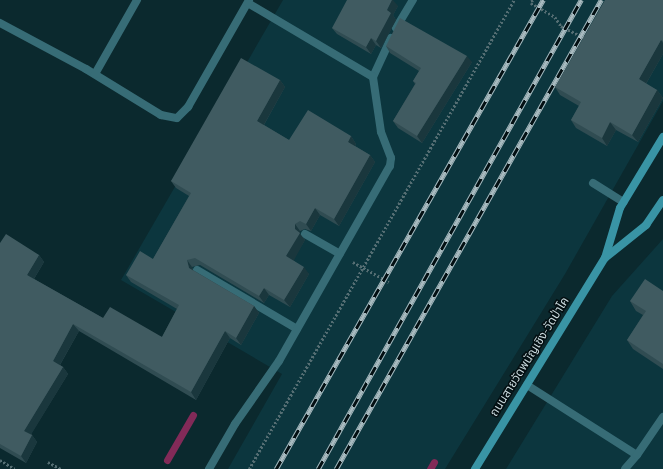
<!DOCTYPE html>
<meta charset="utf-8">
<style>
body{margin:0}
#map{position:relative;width:663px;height:469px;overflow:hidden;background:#0b292e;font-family:"Sofia Sans Condensed","Noto Sans Thai",sans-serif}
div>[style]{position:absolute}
.built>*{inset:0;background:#0c363e}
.stream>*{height:7px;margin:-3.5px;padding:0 3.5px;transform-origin:3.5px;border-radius:3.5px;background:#822a58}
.path>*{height:2.5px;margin-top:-1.25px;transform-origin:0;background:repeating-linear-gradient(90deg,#556e73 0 2px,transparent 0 4px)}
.service>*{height:8px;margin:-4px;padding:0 4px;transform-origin:4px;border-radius:4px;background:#376c76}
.minor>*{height:8px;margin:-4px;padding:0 4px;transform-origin:4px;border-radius:4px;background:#376c76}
.secondary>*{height:8px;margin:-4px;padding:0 4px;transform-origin:4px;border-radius:4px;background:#3994a5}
.rail>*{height:4.5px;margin-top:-2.25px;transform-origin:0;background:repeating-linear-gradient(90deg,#040f12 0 9px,#a8babf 0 18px);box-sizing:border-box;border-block:1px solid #a8babf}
.wall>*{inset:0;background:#304c52}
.shaded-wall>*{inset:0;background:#1a373d}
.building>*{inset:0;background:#405b61}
span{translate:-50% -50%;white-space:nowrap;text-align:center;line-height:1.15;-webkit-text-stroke:3px #040f12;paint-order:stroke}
.street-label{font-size:12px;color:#cadade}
</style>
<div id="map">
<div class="built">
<div style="clip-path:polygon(283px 0,663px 0,663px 101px,565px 274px,445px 469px,228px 469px,282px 374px,121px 280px)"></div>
<div style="clip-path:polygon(663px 239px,663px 469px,506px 469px,612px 296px)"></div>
</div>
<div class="stream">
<div style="left:167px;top:460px;width:52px;rotate:-60deg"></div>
<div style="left:430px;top:469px;width:8px;rotate:-60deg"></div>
</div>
<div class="path">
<div style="left:533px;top:0;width:4px;rotate:124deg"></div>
<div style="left:531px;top:3px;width:28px;rotate:30deg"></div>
<div style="left:555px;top:17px;width:11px;rotate:56deg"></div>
<div style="left:561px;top:26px;width:28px;rotate:27deg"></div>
<div style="left:353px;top:262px;width:41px;rotate:29.1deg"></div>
<div style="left:0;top:460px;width:17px;rotate:31deg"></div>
<div style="left:48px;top:462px;width:15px;rotate:28deg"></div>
<div style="left:249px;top:469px;width:539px;rotate:-60.53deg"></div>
</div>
<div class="service">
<div style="left:396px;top:28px;width:33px;rotate:-59deg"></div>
<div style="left:373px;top:77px;width:43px;rotate:-65.2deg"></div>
<div style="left:593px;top:183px;width:36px;rotate:32deg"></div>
<div style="left:305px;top:234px;width:40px;rotate:29.7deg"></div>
<div style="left:197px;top:270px;width:116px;rotate:30.5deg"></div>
<div style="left:527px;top:385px;width:130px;rotate:32.5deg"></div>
<div style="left:637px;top:455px;width:18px;rotate:131deg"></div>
<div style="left:637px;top:455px;width:46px;rotate:-55.6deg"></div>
</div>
<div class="minor">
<div style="left:0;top:23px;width:98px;rotate:28.1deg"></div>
<div style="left:86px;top:69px;width:88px;rotate:31.5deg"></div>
<div style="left:161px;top:115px;width:16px;rotate:11deg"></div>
<div style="left:177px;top:118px;width:16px;rotate:-45deg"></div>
<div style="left:188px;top:107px;width:123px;rotate:-60.3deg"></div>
<div style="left:95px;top:74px;width:85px;rotate:-60.4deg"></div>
<div style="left:209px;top:469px;width:52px;rotate:-60deg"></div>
<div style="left:235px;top:424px;width:77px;rotate:-55.1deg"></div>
<div style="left:279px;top:361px;width:224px;rotate:-60.4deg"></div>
<div style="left:390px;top:166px;width:8px;rotate:-83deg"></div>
<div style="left:391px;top:158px;width:28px;rotate:-111deg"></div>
<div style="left:381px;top:132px;width:56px;rotate:-98.3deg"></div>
<div style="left:373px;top:77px;width:145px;rotate:-149.4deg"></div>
</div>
<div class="secondary">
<div style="left:605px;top:258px;width:53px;rotate:-38.8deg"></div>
<div style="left:646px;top:225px;width:30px;rotate:-56deg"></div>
<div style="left:475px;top:469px;width:248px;rotate:-58.4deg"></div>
<div style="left:605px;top:258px;width:52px;rotate:-73.3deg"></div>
<div style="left:620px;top:208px;width:83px;rotate:-58.8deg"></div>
</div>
<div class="rail">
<div style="left:276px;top:469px;width:540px;rotate:-60.35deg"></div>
<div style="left:318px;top:469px;width:538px;rotate:-60.72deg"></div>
<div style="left:336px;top:469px;width:539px;rotate:-60.53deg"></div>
</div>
<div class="wall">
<div style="clip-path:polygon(663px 0,663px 54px,646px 84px,657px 90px,663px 98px,638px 142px,616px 130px,607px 146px,576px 128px,571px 120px,579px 106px,560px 95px,555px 87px)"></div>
<div style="clip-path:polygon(398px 6px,393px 15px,396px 20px,381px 48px,376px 45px,371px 54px,337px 34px,332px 28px)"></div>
<div style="clip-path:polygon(386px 46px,472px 62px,422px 143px,398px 128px,393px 121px,415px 84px,413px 81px,419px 71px,390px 53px)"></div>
<div style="clip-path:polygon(280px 80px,285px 87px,264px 125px,289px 140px,351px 136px,356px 144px,355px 146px,370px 155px,375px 162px,339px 226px,320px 215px,311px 231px,305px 229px,300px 231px,300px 234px,305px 240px,293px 260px,309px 274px,290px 307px,269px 295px,264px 303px,200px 265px,192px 267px,193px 270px,254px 306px,259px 313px,241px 345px,230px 338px,196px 400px,79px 331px,60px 365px,63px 367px,68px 374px,31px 434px,32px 435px,37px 442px,26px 463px,0 448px,0 243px,39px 255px,44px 262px,34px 279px,103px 318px,162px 337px,177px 309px,131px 282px,126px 275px,153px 259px,189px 196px,176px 188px,171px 181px)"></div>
<div style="clip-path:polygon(663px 291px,663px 369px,633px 349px,627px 340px,643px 315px,636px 311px,630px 301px)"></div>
</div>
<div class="shaded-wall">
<div style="clip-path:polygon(392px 0,393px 0,398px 6px,393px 15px,396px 20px,381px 48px,376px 41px,387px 10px)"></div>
<div style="clip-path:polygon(371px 38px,376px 45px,371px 54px,366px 47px)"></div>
<div style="clip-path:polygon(661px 40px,663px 43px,663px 54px,644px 87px,639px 79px)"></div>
<div style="clip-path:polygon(467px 56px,472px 62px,422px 143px,417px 136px)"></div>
<div style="clip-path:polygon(280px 80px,285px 87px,262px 128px,257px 121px)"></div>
<div style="clip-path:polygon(657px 90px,663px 98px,638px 142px,632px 135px)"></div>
<div style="clip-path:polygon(610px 122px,616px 130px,607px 146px,602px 138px)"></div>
<div style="clip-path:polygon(351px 136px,356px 144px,353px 149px,348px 142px)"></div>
<div style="clip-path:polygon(370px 155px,375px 162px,339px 226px,334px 219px)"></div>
<div style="clip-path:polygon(315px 208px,320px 215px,311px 231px,306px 224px)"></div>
<div style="clip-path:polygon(295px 224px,300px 231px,300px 234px,305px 240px,292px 264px,286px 256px,295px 229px)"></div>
<div style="clip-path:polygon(39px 255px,44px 262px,32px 282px,27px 275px)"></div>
<div style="clip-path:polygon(187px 260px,192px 267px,194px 275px,189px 268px)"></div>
<div style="clip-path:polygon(304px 267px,309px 274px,290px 307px,284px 300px)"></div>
<div style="clip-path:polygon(264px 288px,269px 295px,264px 303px,259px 296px)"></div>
<div style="clip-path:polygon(254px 306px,259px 313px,241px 345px,236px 338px)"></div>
<div style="clip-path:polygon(73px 324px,79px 331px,58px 368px,53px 361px)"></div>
<div style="clip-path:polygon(225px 331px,230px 338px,196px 400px,191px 392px)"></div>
<div style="clip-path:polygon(63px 367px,68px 374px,29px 438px,24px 431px)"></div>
<div style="clip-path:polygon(32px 435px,37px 442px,26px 463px,21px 456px)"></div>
</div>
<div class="building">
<div style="clip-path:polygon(347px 0,392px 0,387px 10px,391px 13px,376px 41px,371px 38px,366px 47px,332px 28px)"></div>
<div style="clip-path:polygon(605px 0,663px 0,663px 41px,661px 40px,639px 79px,657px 90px,632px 135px,610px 122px,602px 138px,571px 120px,581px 102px,555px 87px)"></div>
<div style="clip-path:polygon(400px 18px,467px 56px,417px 136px,393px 121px,416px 83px,413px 81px,421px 68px,386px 46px)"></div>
<div style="clip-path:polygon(241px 58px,280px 80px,257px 121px,289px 140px,308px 110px,351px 136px,348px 142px,370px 155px,334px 219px,315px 208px,306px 224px,300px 221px,295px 224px,295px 229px,300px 233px,286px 256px,304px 267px,284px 300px,264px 288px,259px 296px,195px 258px,187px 260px,189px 268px,254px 306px,236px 338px,225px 331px,191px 392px,73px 324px,53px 361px,63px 367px,24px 431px,32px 435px,21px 456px,0 444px,0 243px,6px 234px,39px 255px,27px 275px,103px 318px,110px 307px,162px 337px,179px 305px,126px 275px,140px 251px,153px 259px,191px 193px,171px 181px)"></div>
<div style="clip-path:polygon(645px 279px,663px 291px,663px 364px,627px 340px,646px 311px,630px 301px)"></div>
</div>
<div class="street-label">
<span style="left:530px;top:357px;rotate:-58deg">ถนนสายวัดพนัญเชิง-วัดป่าโค</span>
</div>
</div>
